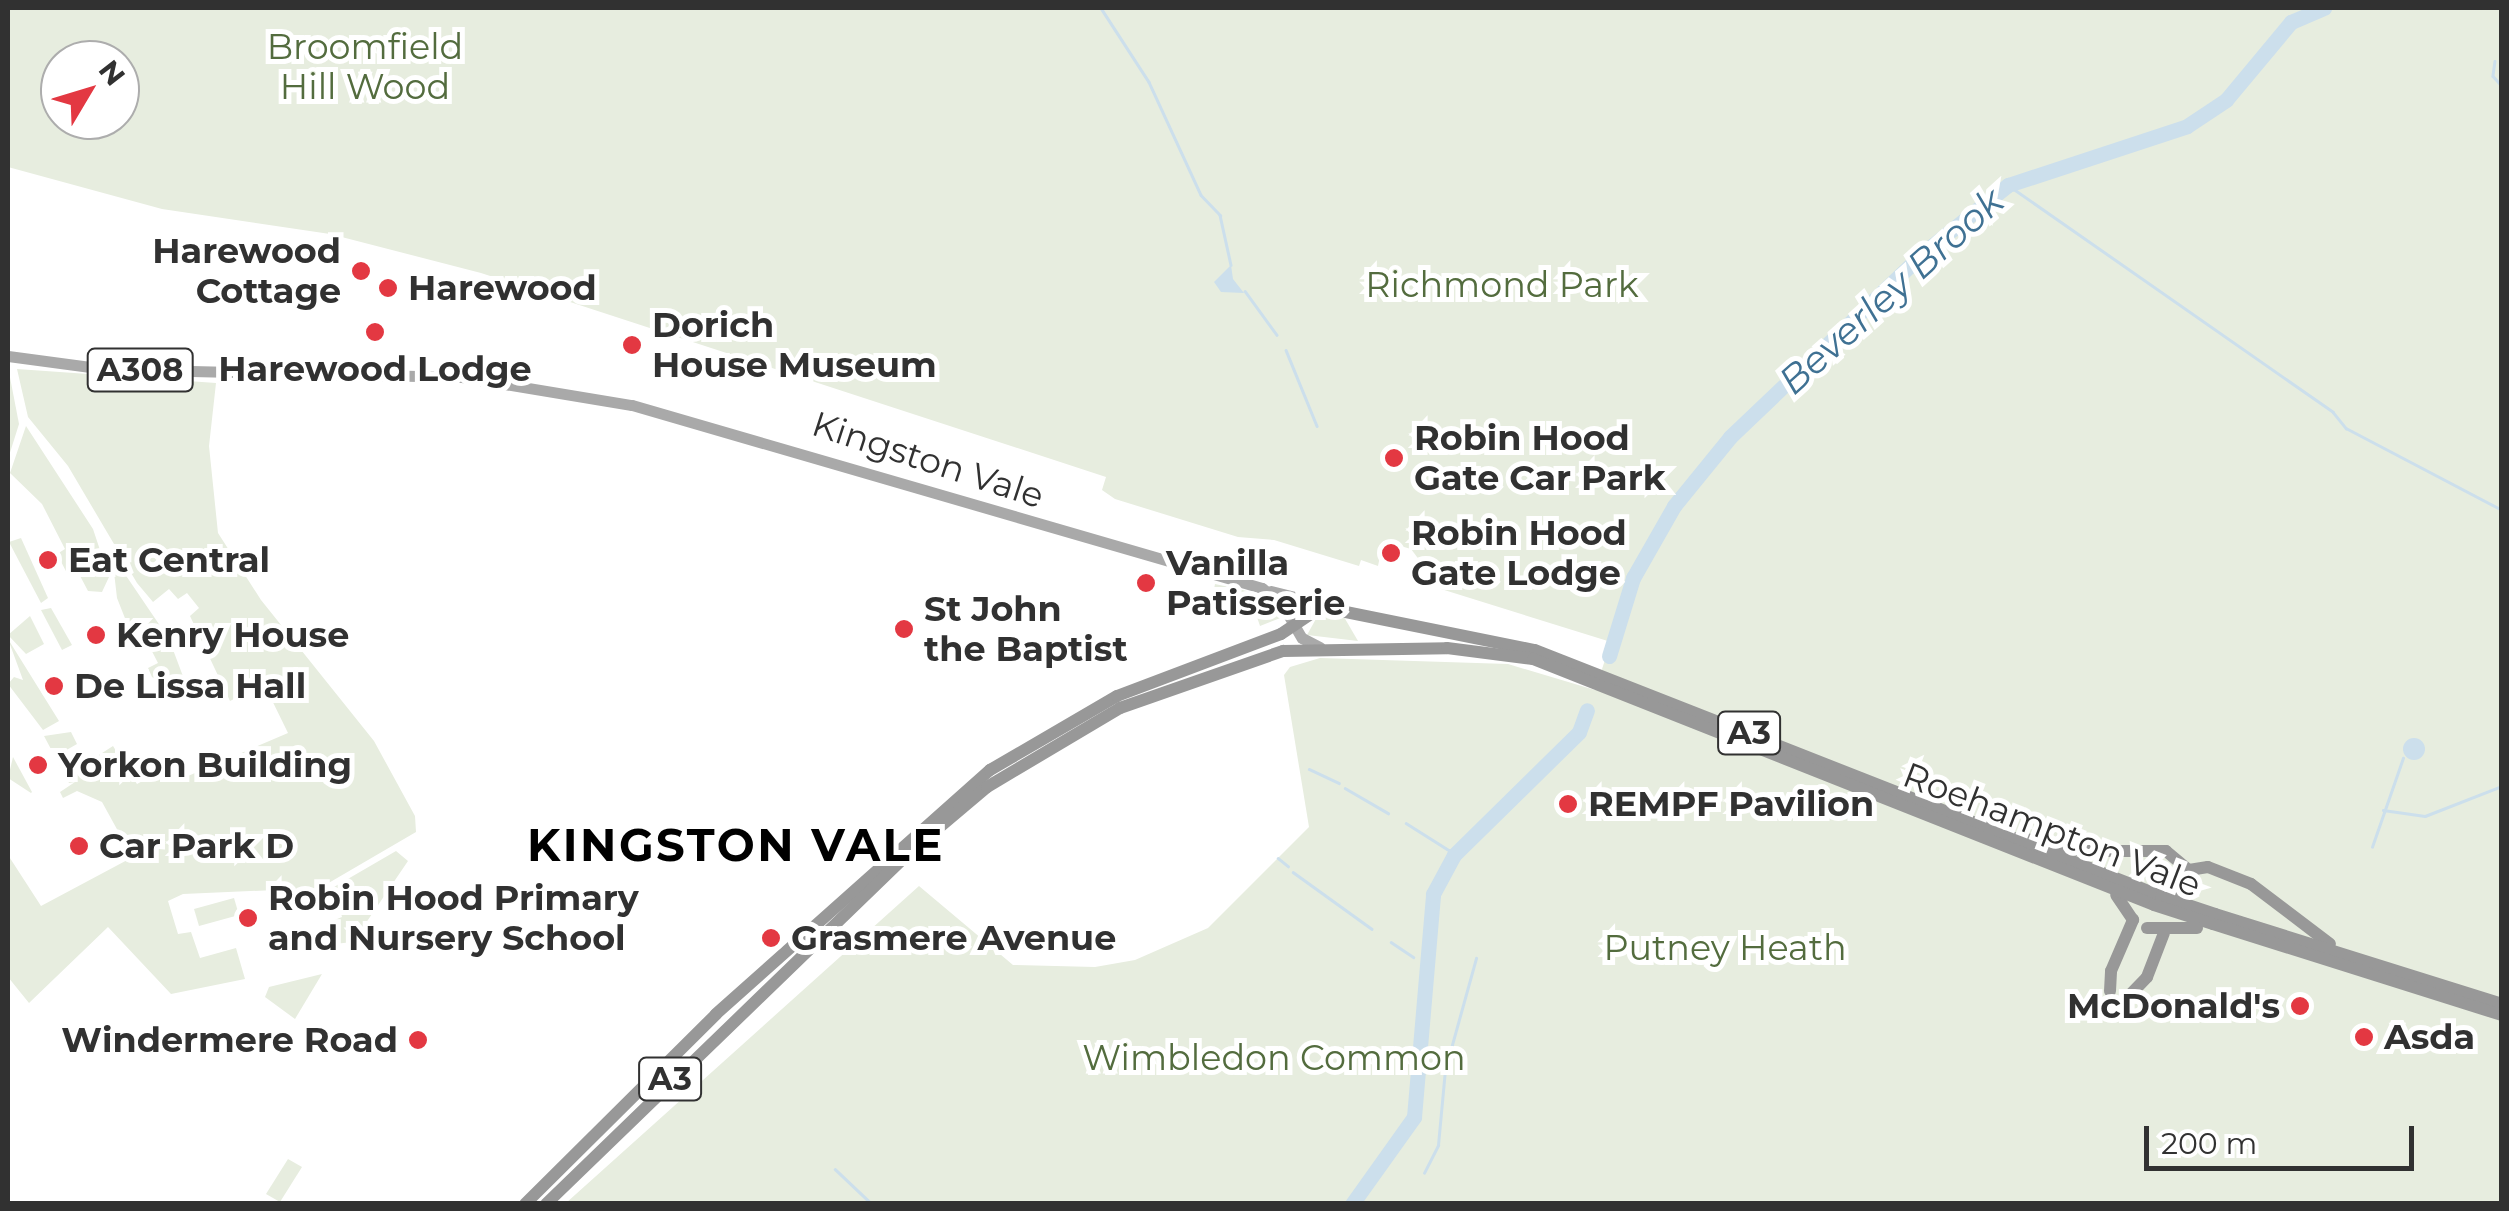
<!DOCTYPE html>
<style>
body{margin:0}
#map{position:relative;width:2509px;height:1211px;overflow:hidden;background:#fff;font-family:Montserrat,sans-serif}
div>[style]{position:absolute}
.green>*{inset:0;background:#e7eddf}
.water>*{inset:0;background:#ccdfec}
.round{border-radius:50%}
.stream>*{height:2.5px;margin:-1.25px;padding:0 1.25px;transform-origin:1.25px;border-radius:1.25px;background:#ccdfec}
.river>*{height:15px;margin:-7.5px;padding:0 7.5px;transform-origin:7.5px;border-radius:7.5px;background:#ccdfec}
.major>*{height:11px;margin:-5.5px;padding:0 5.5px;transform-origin:5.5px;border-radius:5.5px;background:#a9a9a9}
.highway>*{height:12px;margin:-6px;padding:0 6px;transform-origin:6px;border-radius:6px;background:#989898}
.highway-bridge>*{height:12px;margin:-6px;padding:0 6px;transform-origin:6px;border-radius:6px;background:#989898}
.dots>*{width:28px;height:28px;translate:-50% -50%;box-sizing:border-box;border:5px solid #fff;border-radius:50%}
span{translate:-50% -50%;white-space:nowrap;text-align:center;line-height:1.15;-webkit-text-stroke:10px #fff;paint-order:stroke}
.shield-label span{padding:2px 8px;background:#fff;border:2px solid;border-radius:8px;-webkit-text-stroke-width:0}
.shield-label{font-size:32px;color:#313131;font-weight:700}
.park-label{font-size:35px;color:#536c3e}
.poi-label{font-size:35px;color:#313131;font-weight:700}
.right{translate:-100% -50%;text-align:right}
.left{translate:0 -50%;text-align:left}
.street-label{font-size:35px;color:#313131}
.water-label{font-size:38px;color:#3f7193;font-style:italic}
.district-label{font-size:45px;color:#000;font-weight:700;letter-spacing:2.5px}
.frame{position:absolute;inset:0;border:10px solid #313131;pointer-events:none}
.north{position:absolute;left:40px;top:40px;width:100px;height:100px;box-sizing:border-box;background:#fff;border:2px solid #adadad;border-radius:50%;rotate:52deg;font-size:28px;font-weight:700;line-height:40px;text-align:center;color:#313131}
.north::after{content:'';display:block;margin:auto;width:35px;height:45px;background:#e33842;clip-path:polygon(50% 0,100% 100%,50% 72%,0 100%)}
.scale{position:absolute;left:2144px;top:1126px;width:270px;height:45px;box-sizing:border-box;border:5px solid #313131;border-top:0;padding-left:12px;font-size:30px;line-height:35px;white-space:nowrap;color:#313131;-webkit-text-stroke:8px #fff;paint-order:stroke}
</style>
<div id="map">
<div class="green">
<div style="clip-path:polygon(evenodd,8px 8px,2501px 8px,2501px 1203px,566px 1203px,919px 886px,1013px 965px,1095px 967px,1135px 960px,1208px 928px,1309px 827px,1284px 675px,1290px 667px,1320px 658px,1508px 664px,1595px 690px,1611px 642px,1441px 589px,1411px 549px,1383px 541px,1378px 566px,1361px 560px,1359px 566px,1274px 540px,1238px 537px,1115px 499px,1102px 490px,1106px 477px,481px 273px,330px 234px,162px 209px,8px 167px,8px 8px,60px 60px,120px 60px,120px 120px,60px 120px,60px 60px)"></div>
<div style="clip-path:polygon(8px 367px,19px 424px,8px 459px)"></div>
<div style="clip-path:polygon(17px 369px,216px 383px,209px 446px,218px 533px,261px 600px,374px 741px,415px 816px,416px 832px,320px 888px,183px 894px,168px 901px,178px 934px,191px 932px,200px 958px,236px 948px,245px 979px,171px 994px,108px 927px,29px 1003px,8px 977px,8px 855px,41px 906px,131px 858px,135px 849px,130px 839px,124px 842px,102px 802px,77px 791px,63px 798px,60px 792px,75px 782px,69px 783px,44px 736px,71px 732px,77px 744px,63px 752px,74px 771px,113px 746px,137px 784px,179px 761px,188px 776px,288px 733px,264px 684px,230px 701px,190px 616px,199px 608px,187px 593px,178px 599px,169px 589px,153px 602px,137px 583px,68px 466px,28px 417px)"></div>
<div style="clip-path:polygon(26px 426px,93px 529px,109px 577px,102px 592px,88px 591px,78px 572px,69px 577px,57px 554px,65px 549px,42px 504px,10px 473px)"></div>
<div style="clip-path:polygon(21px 538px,48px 598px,41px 603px,9px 542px)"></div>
<div style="clip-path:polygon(112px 555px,169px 639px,187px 687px,172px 690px,152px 677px,148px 668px,158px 663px,142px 632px,132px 636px,117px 598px)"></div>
<div style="clip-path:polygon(1215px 584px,1265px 595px,1283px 617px,1260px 626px,1253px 605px,1214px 589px)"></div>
<div style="clip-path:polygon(51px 608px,72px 645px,62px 650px,41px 610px)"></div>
<div style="clip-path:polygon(30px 616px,44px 644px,26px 654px,8px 635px)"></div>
<div style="clip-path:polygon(1317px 617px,1344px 617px,1358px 641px,1307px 635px)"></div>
<div style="clip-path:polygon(8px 639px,59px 721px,43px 730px,8px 684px,14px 677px,23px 680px)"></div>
<div style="clip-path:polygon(13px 757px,32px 792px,31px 793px,8px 778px)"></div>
<div style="clip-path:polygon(396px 851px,408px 861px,353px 942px,334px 944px,327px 923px,342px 917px,334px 887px)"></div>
<div style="clip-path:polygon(234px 898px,239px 915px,199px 926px,194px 909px)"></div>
<div style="clip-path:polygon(322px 974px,295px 1019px,265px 997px,269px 987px)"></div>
<div style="clip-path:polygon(288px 1159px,302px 1167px,280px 1202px,266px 1194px)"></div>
</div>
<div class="water">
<div style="clip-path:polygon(1231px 265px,1233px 279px,1244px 293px,1221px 292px,1214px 282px)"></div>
<div class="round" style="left:2403px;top:738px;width:22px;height:22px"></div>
</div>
<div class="stream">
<div style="left:1101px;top:8px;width:88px;rotate:57deg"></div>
<div style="left:1149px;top:82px;width:124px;rotate:65.3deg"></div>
<div style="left:1201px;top:195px;width:28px;rotate:46deg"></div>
<div style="left:1220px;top:215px;width:51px;rotate:77.6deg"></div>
<div style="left:2495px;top:61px;width:15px;rotate:98deg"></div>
<div style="left:2493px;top:76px;width:13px;rotate:48deg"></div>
<div style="left:2008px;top:185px;width:396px;rotate:34.9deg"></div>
<div style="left:2333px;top:412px;width:21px;rotate:51deg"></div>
<div style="left:2346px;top:428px;width:176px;rotate:27.7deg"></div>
<div style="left:1245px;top:291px;width:54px;rotate:54deg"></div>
<div style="left:1286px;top:350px;width:82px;rotate:67.8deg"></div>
<div style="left:1309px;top:769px;width:33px;rotate:25deg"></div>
<div style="left:1345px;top:788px;width:50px;rotate:30.2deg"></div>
<div style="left:2383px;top:810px;width:42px;rotate:8.1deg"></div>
<div style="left:2425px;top:816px;width:83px;rotate:-21.3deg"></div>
<div style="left:1406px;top:823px;width:58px;rotate:32.3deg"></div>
<div style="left:2372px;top:847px;width:94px;rotate:-70.8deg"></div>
<div style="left:1278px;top:858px;width:13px;rotate:39deg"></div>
<div style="left:1293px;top:872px;width:97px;rotate:35.8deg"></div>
<div style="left:1391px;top:942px;width:27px;rotate:34deg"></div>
<div style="left:835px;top:1169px;width:51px;rotate:43.4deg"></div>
<div style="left:1424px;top:1173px;width:31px;rotate:-63deg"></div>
<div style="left:1438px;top:1145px;width:75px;rotate:-84.7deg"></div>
<div style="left:1445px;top:1070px;width:116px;rotate:-74.5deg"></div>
</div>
<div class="river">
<div style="left:1609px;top:656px;width:82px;rotate:-72.9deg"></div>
<div style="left:1633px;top:578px;width:83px;rotate:-60.3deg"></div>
<div style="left:1674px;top:506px;width:89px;rotate:-50.9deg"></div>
<div style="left:1730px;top:437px;width:267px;rotate:-43.6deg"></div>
<div style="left:1923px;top:253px;width:109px;rotate:-38.7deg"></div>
<div style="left:2008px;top:185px;width:188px;rotate:-18.2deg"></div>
<div style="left:2187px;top:126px;width:47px;rotate:-33.7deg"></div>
<div style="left:2226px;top:100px;width:102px;rotate:-50.2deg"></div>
<div style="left:2291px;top:22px;width:36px;rotate:-23deg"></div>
<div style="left:1352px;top:1204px;width:107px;rotate:-54.5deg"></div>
<div style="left:1414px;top:1117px;width:224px;rotate:-85.1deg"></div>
<div style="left:1433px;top:894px;width:44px;rotate:-61.7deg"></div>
<div style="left:1454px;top:855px;width:175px;rotate:-44.5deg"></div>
<div style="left:1579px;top:732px;width:23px;rotate:-70deg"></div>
</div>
<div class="major">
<div style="left:8px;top:356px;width:98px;rotate:7.6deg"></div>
<div style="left:105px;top:369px;width:357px;rotate:1.3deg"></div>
<div style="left:462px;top:377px;width:172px;rotate:9.4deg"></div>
<div style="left:632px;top:405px;width:656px;rotate:16.2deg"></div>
<div style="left:1262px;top:588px;width:26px;rotate:39deg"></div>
<div style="left:1282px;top:604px;width:39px;rotate:60deg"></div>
<div style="left:1302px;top:638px;width:20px;rotate:27deg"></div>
<div style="left:1271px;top:591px;width:62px;rotate:14deg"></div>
</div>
<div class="highway">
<div style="left:2027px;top:839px;width:56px;rotate:12.3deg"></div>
<div style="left:2082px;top:851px;width:84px"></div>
<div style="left:2166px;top:851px;width:30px;rotate:40deg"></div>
<div style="left:2177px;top:889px;width:22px;rotate:-58deg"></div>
<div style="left:2189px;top:870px;width:19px;rotate:-9deg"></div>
<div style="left:2208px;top:867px;width:46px;rotate:21.6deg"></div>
<div style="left:2251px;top:884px;width:99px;rotate:37.2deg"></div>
<div style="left:2215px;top:914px;width:301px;rotate:17.4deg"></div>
<div style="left:2213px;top:924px;width:303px;rotate:17.5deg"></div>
<div style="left:2110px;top:991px;width:20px;rotate:-87deg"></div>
<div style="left:2111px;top:971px;width:56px;rotate:-66.7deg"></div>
<div style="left:2133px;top:920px;width:30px;rotate:-124deg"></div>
<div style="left:2126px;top:999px;width:30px;rotate:-46deg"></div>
<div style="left:2147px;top:977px;width:47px;rotate:-68.9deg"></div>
<div style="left:525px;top:1204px;width:269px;rotate:-44.8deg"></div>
<div style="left:716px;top:1014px;width:367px;rotate:-41.7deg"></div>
<div style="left:990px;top:770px;width:147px;rotate:-30.2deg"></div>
<div style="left:1117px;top:696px;width:175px;rotate:-20.7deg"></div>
<div style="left:1281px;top:634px;width:48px;rotate:-34deg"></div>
<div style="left:1321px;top:607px;width:218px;rotate:11.4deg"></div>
<div style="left:1535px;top:650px;width:673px;rotate:21.45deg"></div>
<div style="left:546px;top:1204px;width:505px;rotate:-44.04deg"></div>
<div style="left:909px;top:853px;width:102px;rotate:-40.2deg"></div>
<div style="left:987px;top:787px;width:155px;rotate:-30.7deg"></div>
<div style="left:1120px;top:708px;width:173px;rotate:-19.3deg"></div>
<div style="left:1283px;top:651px;width:164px;rotate:-1deg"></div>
<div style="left:1447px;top:648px;width:87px;rotate:7.3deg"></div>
<div style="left:1533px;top:659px;width:668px;rotate:21.61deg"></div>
</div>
<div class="highway-bridge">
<div style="left:2161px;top:896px;width:57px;rotate:18.4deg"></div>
<div style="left:2154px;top:905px;width:62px;rotate:17.9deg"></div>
<div style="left:2147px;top:928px;width:50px"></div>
</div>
<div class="dots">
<div style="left:361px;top:271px;background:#e33842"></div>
<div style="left:388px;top:288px;background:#e33842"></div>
<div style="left:375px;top:332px;background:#e33842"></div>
<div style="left:632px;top:345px;background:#e33842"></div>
<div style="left:1394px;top:458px;background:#e33842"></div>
<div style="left:1391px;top:553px;background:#e33842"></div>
<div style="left:48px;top:560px;background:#e33842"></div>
<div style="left:1146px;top:583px;background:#e33842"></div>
<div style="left:904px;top:629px;background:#e33842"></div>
<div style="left:96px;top:635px;background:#e33842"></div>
<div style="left:54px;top:686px;background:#e33842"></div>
<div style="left:38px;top:765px;background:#e33842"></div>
<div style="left:1568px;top:804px;background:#e33842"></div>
<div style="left:79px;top:846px;background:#e33842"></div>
<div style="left:248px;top:918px;background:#e33842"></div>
<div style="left:771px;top:938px;background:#e33842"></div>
<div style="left:2300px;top:1006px;background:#e33842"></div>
<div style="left:2364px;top:1037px;background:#e33842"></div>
<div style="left:418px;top:1040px;background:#e33842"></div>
</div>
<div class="shield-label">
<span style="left:140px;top:370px">A308</span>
<span style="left:1749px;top:733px">A3</span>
<span style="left:670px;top:1079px">A3</span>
</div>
<div class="park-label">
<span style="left:365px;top:67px">Broomfield<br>Hill Wood</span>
<span style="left:1502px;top:285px">Richmond Park</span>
<span style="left:1725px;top:948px">Putney Heath</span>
<span style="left:1274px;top:1058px">Wimbledon Common</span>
</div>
<div class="poi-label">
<span class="right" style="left:341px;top:271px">Harewood<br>Cottage</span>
<span class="left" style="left:408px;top:288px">Harewood</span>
<span class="left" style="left:652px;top:345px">Dorich<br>House Museum</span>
<span style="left:375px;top:369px">Harewood Lodge</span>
<span class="left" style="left:1414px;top:458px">Robin Hood<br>Gate Car Park</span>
<span class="left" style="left:1411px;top:553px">Robin Hood<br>Gate Lodge</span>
<span class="left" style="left:68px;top:560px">Eat Central</span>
<span class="left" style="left:1166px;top:583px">Vanilla<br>Patisserie</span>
<span class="left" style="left:924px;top:629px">St John<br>the Baptist</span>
<span class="left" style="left:116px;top:635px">Kenry House</span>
<span class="left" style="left:74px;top:686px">De Lissa Hall</span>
<span class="left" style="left:58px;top:765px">Yorkon Building</span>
<span class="left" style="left:1588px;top:804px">REMPF Pavilion</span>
<span class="left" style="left:99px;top:846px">Car Park D</span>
<span class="left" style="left:268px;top:918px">Robin Hood Primary<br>and Nursery School</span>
<span class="left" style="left:791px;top:938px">Grasmere Avenue</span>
<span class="right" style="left:2280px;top:1006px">McDonald's</span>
<span class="left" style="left:2384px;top:1037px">Asda</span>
<span class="right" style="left:398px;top:1040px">Windermere Road</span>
</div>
<div class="street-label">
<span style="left:928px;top:460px;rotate:18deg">Kingston Vale</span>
<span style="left:2052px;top:830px;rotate:21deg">Roehampton Vale</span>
</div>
<div class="water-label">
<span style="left:1891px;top:291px;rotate:-42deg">Beverley Brook</span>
</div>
<div class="district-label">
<span style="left:736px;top:845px">KINGSTON VALE</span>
</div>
<div class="frame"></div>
<div class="north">N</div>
<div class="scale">200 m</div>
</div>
